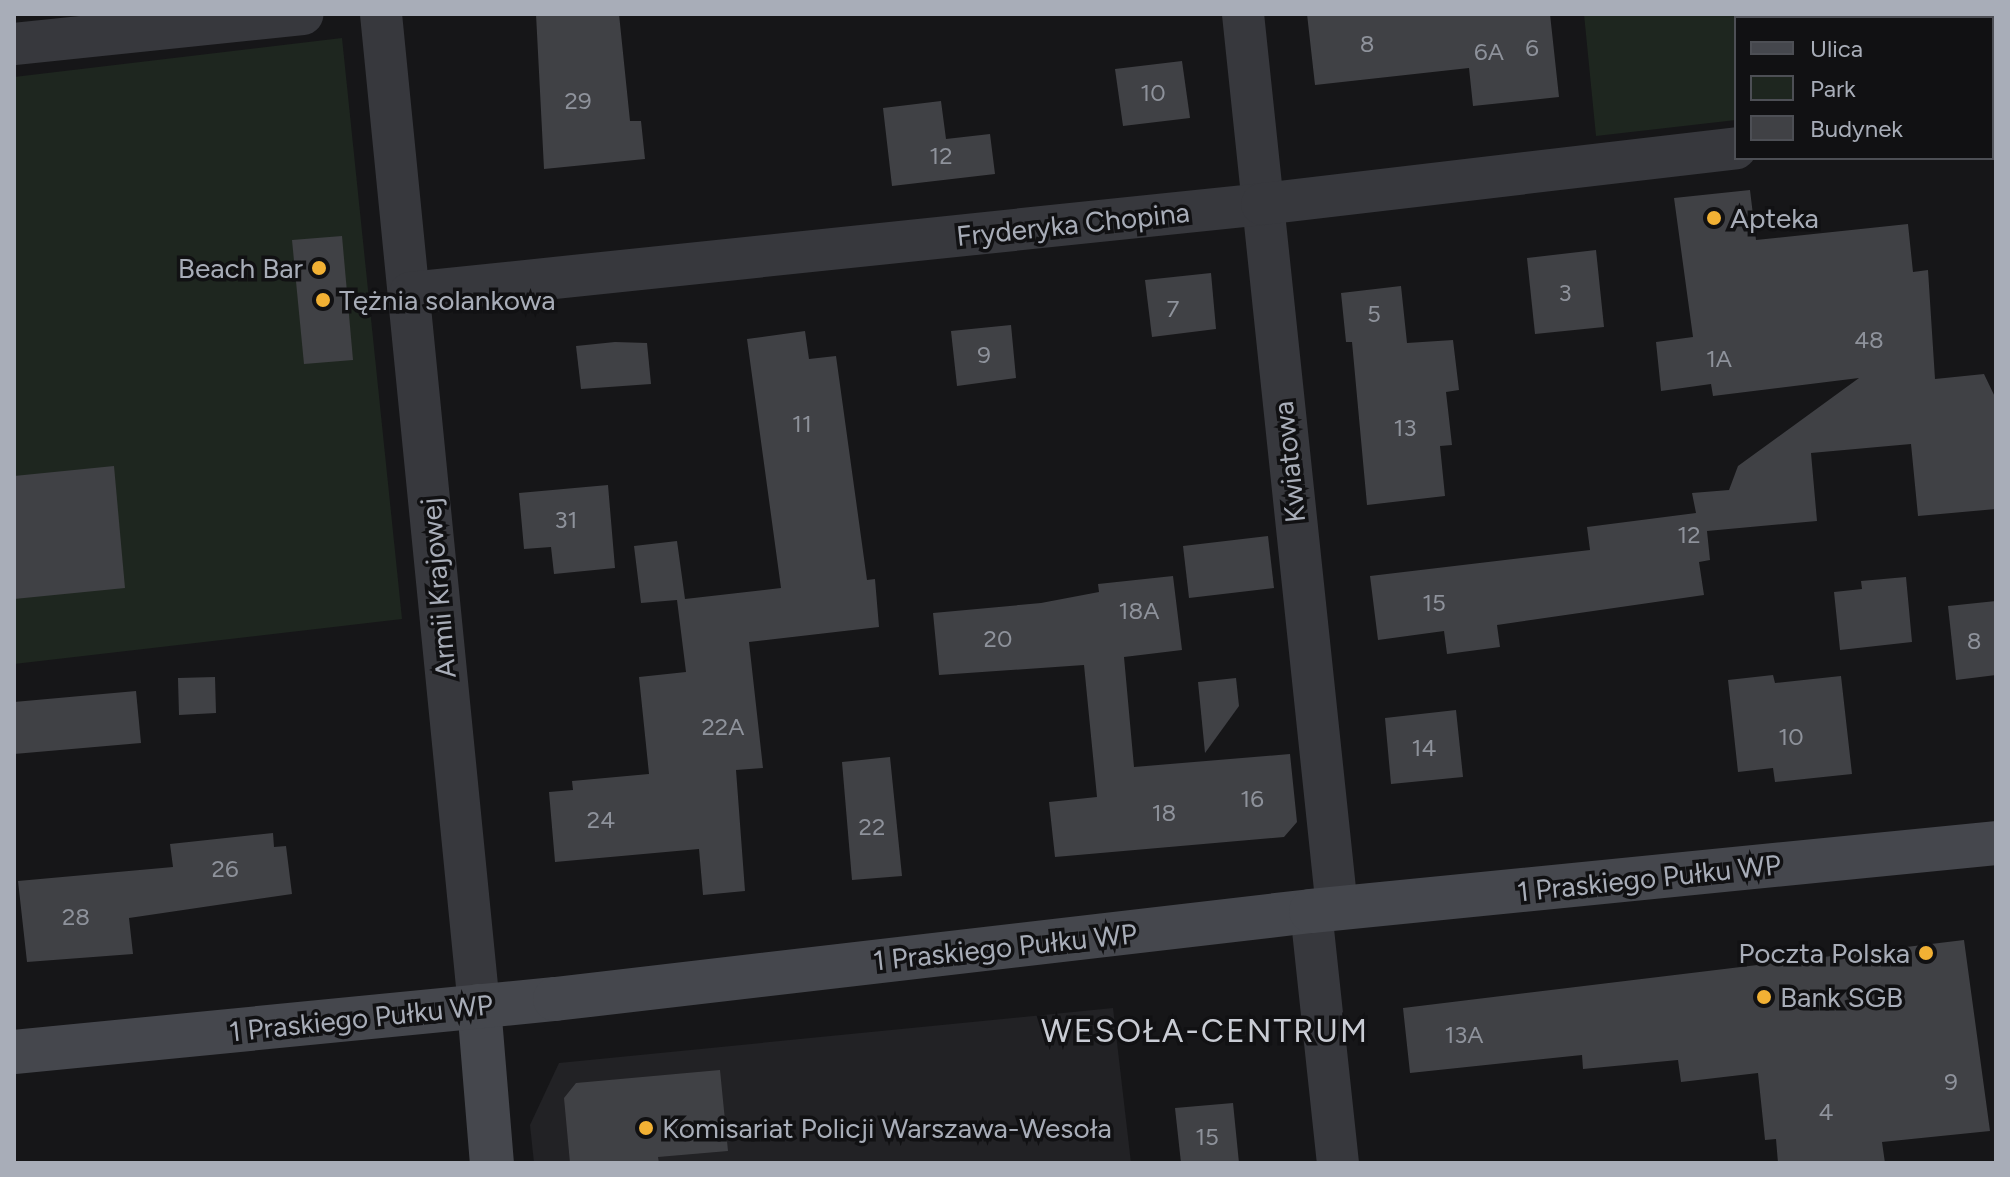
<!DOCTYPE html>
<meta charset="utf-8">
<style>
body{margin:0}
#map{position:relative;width:2010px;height:1177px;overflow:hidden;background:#161618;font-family:Figtree,sans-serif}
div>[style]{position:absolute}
.built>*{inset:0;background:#222225}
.green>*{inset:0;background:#1e261f}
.building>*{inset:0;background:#404145}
.street>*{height:42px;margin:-21px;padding:0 21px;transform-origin:21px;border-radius:21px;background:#37383d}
.secondary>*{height:44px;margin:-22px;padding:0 22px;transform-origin:22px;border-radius:22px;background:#45474d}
.dots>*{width:22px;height:22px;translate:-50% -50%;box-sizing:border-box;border:4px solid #111113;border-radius:50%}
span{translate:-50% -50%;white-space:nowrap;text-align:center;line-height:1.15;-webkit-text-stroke:7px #111113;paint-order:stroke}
.number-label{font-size:24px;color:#8e929b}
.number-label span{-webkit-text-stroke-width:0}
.poi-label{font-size:28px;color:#a8adb8}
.left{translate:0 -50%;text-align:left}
.right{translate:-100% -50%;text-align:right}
.street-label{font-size:28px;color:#a8adb8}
.quarter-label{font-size:32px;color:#c9ccd4;letter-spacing:2px}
.frame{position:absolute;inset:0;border:16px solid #a8adb8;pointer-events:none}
.legend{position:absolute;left:1734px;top:16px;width:260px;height:144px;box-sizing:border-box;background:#111113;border:2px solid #4d4f55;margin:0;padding:10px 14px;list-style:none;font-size:24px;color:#a8adb8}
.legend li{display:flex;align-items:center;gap:16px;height:40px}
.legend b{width:40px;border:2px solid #4d4f55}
</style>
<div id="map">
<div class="built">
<div style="clip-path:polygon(1113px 1008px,1131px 1163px,534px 1163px,530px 1125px,559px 1063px)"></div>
</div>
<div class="green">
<div style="clip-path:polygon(1584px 14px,1741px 14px,1736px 18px,1736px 120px,1596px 136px)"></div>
<div style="clip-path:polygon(342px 38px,402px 619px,14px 664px,14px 77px)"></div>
</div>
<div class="building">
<div style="clip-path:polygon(536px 14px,619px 14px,630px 121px,641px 121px,645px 159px,544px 169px)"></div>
<div style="clip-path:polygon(1307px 14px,1550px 14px,1559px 97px,1473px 106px,1469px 68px,1315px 85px)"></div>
<div style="clip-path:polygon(1182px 61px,1190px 118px,1123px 126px,1115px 69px)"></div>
<div style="clip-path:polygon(941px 101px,946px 139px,990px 134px,995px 174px,892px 186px,883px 108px)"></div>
<div style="clip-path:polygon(1750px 190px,1756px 240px,1908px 224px,1913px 272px,1928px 270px,1935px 379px,1984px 374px,1996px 399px,1996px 509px,1918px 516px,1911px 444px,1811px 453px,1817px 521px,1707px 531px,1710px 560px,1699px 562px,1704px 595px,1497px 625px,1500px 647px,1447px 654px,1444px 631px,1378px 640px,1370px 576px,1590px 550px,1587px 527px,1696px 513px,1692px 493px,1729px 490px,1738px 466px,1859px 378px,1713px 396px,1711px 384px,1661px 391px,1656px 342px,1693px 337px,1674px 198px)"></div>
<div style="clip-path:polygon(342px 236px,353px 360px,304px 364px,292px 240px)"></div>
<div style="clip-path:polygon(1596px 250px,1604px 327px,1535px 334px,1527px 258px)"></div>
<div style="clip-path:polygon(1211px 273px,1216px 329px,1152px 337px,1145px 280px)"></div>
<div style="clip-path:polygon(1401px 286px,1407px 343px,1453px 340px,1459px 390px,1446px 392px,1452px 445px,1440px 446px,1445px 496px,1367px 505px,1352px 342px,1346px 342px,1341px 293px)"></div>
<div style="clip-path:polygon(1011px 325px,1016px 378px,957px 386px,951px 331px)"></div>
<div style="clip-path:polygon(805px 331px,809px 359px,836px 356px,867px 580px,875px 579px,879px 627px,749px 642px,763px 768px,736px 770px,745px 891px,703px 895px,699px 849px,555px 862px,549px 792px,573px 790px,572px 781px,649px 774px,639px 677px,686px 672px,677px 600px,641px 603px,634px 546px,677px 541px,685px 599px,781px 588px,747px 339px)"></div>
<div style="clip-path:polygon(615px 342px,647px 343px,651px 384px,581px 389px,576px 346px)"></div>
<div style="clip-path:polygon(114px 466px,125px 588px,14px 599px,14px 476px)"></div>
<div style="clip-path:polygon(608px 485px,615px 568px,554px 574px,551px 547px,524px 549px,519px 493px)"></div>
<div style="clip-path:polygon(1268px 536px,1274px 588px,1189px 598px,1183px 546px)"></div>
<div style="clip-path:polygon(1173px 576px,1182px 650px,1124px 657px,1134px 767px,1290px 754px,1297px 822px,1284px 837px,1055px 857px,1049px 802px,1097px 797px,1084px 665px,939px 675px,933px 613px,1041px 603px,1099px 592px,1098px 584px)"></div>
<div style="clip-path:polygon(1906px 577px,1912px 642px,1840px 650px,1834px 592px,1862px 589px,1861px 581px)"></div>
<div style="clip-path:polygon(1996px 601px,1996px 675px,1956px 680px,1948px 606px)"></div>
<div style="clip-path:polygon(1773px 675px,1775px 683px,1841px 676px,1852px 774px,1775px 782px,1773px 768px,1738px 772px,1728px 680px)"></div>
<div style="clip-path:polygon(215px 677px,216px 713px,179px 715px,178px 678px)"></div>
<div style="clip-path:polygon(1236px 678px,1239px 706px,1205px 753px,1198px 682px)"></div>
<div style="clip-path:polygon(136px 691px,141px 743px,14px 754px,14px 702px)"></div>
<div style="clip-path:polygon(1456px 710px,1463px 777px,1391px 784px,1385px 718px)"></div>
<div style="clip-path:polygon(890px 757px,902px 876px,852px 880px,842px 762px)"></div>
<div style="clip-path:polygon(273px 833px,274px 847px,286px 846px,292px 894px,129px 918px,133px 954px,27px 962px,18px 881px,173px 867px,170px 844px)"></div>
<div style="clip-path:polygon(1964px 940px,1990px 1131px,1882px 1142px,1885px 1163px,1778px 1163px,1776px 1139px,1765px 1140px,1758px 1073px,1681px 1082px,1678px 1060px,1583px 1069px,1582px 1055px,1410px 1073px,1403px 1008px)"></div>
<div style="clip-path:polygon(720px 1070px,728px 1151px,658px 1157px,659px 1163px,570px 1163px,564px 1098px,576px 1083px)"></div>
<div style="clip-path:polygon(1233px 1103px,1239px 1163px,1181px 1163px,1175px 1108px)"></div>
</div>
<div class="street">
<div style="left:381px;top:14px;width:997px;rotate:84.36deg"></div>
<div style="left:1243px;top:14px;width:900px;rotate:84deg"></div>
<div style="left:14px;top:44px;width:290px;rotate:-5.9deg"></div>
<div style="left:1992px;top:118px;width:4px;rotate:-14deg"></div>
<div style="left:410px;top:293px;width:857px;rotate:-5.96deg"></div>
<div style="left:1262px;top:204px;width:477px;rotate:-6.7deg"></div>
<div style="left:1311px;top:911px;width:253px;rotate:83.9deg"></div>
</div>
<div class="secondary">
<div style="left:479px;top:1006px;width:158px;rotate:85.3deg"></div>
<div style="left:14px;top:1052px;width:544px;rotate:-5.6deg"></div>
<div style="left:555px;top:999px;width:761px;rotate:-6.64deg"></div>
<div style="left:1311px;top:911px;width:688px;rotate:-5.67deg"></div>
</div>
<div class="dots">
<div style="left:1714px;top:218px;background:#f2b134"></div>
<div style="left:319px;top:268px;background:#f2b134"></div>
<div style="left:323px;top:300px;background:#f2b134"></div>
<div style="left:1926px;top:953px;background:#f2b134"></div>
<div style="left:1764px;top:997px;background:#f2b134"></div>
<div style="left:646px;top:1128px;background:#f2b134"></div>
</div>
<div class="number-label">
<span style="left:1367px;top:44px">8</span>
<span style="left:1532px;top:48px">6</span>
<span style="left:1489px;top:52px">6A</span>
<span style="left:1153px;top:93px">10</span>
<span style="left:578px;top:101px">29</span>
<span style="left:941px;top:156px">12</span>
<span style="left:1565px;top:293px">3</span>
<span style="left:1173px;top:309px">7</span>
<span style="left:1374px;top:314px">5</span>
<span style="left:1869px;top:340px">48</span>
<span style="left:984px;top:355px">9</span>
<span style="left:1719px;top:359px">1A</span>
<span style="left:802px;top:424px">11</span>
<span style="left:1405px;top:428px">13</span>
<span style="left:566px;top:520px">31</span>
<span style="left:1689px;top:535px">12</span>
<span style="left:1434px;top:603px">15</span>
<span style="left:1139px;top:611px">18A</span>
<span style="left:998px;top:639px">20</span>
<span style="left:1974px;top:641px">8</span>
<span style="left:723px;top:727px">22A</span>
<span style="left:1791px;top:737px">10</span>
<span style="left:1424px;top:748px">14</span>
<span style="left:1252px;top:799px">16</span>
<span style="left:1164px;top:813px">18</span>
<span style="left:601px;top:820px">24</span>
<span style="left:872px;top:827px">22</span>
<span style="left:225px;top:869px">26</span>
<span style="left:76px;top:917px">28</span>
<span style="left:1464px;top:1035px">13A</span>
<span style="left:1951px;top:1082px">9</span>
<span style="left:1826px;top:1112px">4</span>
<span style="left:1207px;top:1137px">15</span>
</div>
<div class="poi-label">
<span class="left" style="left:1730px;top:218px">Apteka</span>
<span class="right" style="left:303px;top:268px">Beach Bar</span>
<span class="left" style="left:339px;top:300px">Tężnia solankowa</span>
<span class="right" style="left:1910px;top:953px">Poczta Polska</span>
<span class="left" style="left:1780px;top:997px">Bank SGB</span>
<span class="left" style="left:662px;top:1128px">Komisariat Policji Warszawa-Wesoła</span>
</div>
<div class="street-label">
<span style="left:1073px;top:224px;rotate:-6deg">Fryderyka Chopina</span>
<span style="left:1289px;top:462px;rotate:-96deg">Kwiatowa</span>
<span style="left:438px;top:588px;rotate:-95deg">Armii Krajowej</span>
<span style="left:1649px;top:878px;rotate:-6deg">1 Praskiego Pułku WP</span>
<span style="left:1005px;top:947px;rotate:-6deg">1 Praskiego Pułku WP</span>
<span style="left:361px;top:1018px;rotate:-6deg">1 Praskiego Pułku WP</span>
</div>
<div class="quarter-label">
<span style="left:1205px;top:1031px">WESOŁA-CENTRUM</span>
</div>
<div class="frame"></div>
<ul class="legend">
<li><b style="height:10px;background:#45474d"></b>Ulica</li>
<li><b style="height:22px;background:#1e261f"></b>Park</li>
<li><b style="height:22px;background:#404145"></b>Budynek</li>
</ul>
</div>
